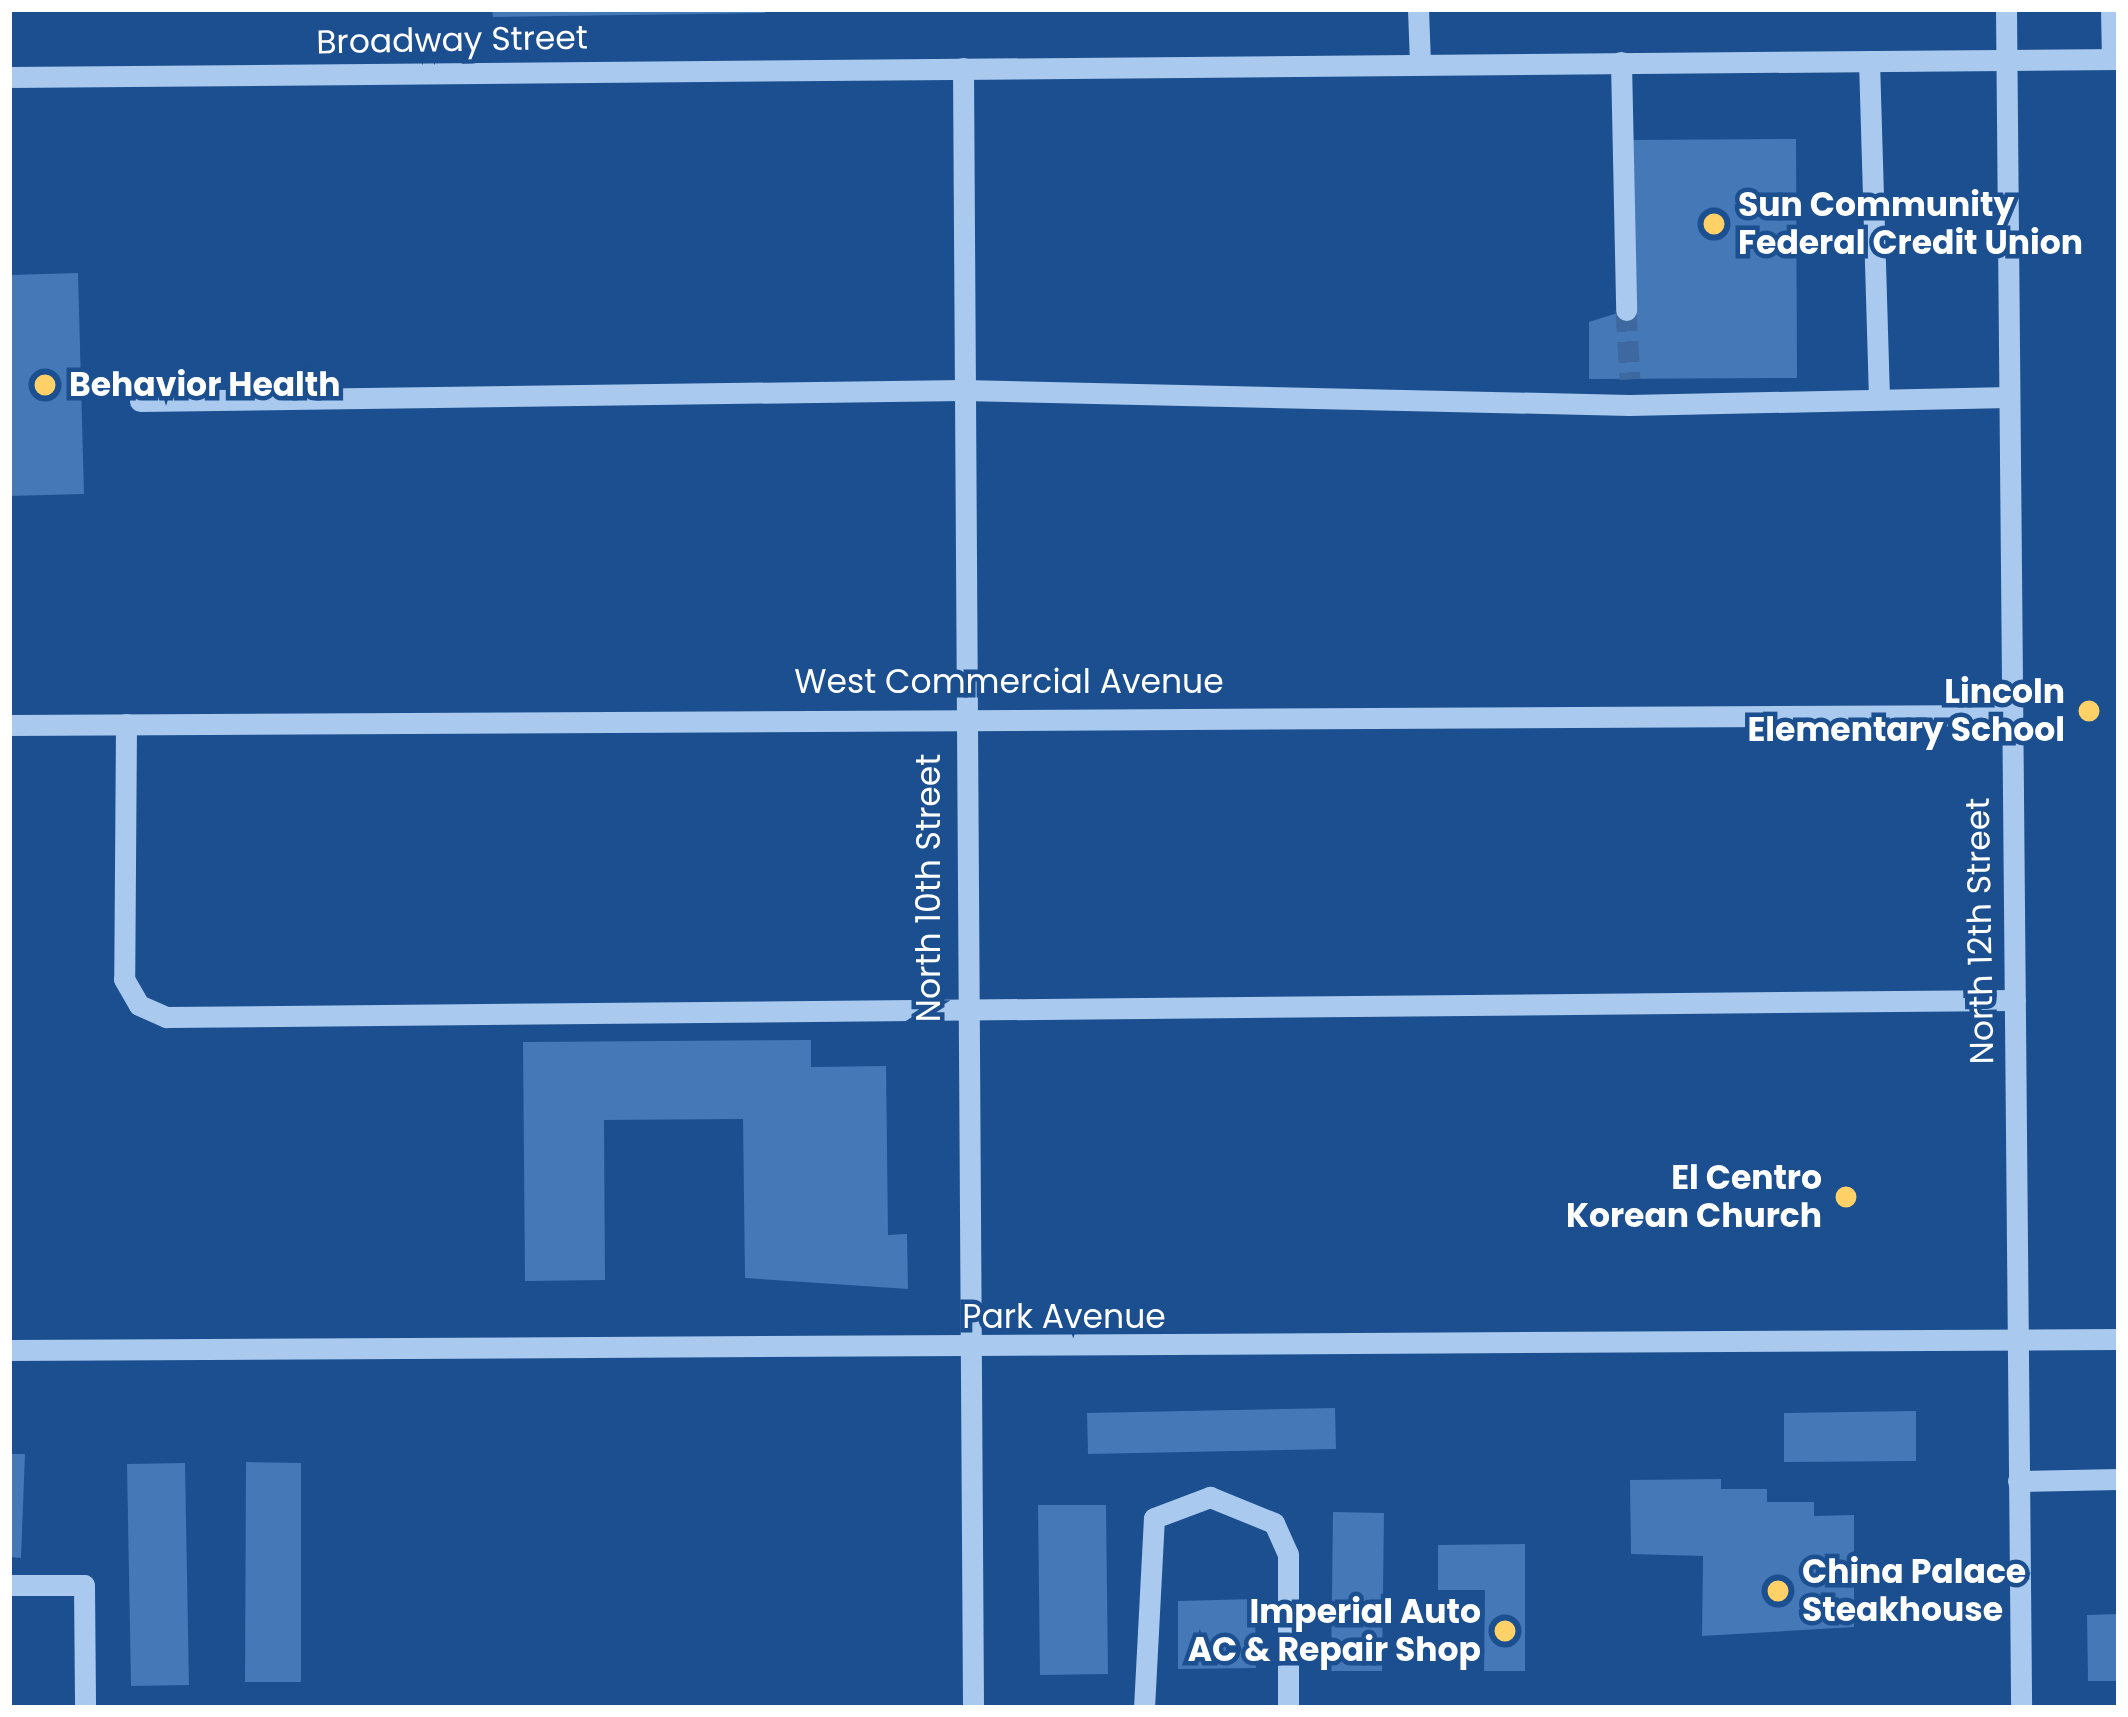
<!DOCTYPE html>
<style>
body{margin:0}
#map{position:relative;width:2128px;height:1717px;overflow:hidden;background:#1b4f8f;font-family:Poppins,sans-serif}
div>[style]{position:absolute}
.building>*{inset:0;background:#4478b7}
.minor-tunnel>*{height:21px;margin-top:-10.5px;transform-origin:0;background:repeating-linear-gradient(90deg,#3d69a0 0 21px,transparent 0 31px)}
.minor>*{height:21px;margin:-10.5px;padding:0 10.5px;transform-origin:10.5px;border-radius:10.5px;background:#a9c9ee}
.dots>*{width:33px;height:33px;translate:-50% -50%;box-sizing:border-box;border:6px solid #1b4f8f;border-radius:50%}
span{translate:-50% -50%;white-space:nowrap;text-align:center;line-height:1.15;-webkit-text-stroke:9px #1b4f8f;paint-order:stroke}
.street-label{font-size:33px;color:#fff}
.poi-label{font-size:33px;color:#fff;font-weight:700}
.left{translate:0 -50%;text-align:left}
.right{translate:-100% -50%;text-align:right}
.frame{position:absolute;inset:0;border:12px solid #fff;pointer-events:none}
</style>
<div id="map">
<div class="building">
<div style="clip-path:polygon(492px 9px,765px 9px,765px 13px,493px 17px)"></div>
<div style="clip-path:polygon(1796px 139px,1797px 378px,1589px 379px,1589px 322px,1633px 308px,1631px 140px)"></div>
<div style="clip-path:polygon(78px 273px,84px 494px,9px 496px,9px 275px)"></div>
<div style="clip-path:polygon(811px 1040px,811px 1067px,886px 1066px,888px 1235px,907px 1234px,908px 1289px,745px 1278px,743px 1119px,604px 1120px,605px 1280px,525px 1281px,523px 1042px)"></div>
<div style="clip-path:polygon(1335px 1408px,1336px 1449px,1088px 1454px,1087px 1413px)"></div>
<div style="clip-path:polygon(1916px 1411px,1916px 1461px,1784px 1462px,1784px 1413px)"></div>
<div style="clip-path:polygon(9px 1454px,25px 1454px,21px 1558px,9px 1557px)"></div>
<div style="clip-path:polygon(246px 1462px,301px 1463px,301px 1682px,245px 1682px)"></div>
<div style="clip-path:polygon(185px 1463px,189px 1685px,131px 1686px,127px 1464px)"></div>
<div style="clip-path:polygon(1721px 1479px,1721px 1489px,1767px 1489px,1767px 1502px,1814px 1502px,1814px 1516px,1854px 1515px,1854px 1627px,1702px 1636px,1703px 1556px,1631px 1554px,1630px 1480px)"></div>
<div style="clip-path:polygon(1038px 1505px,1106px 1505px,1108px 1674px,1040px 1675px)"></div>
<div style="clip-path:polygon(1333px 1512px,1384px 1513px,1382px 1671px,1331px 1671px)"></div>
<div style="clip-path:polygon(1525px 1544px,1525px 1671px,1484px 1671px,1485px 1590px,1438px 1590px,1438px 1545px)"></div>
<div style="clip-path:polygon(1255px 1599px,1256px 1668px,1178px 1669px,1178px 1601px)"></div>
<div style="clip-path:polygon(2119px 1614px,2119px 1681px,2088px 1681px,2087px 1615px)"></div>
</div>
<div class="minor-tunnel">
<div style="left:1626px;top:310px;width:69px;rotate:86.7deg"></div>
</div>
<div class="minor">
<div style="left:1418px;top:9px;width:55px;rotate:87.9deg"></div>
<div style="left:2006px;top:9px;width:1699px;rotate:89.49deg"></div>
<div style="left:2111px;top:9px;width:50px;rotate:88.9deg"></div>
<div style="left:1869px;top:61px;width:334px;rotate:88.3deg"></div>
<div style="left:1621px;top:62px;width:248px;rotate:88.8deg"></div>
<div style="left:963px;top:68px;width:1640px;rotate:89.65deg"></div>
<div style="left:9px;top:77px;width:2110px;rotate:-0.49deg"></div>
<div style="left:140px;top:401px;width:823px;rotate:-0.77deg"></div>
<div style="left:963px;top:390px;width:666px;rotate:1.29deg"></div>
<div style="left:1629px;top:405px;width:380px;rotate:-1.2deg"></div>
<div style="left:126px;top:724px;width:255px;rotate:90.4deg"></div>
<div style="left:124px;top:979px;width:30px;rotate:60deg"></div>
<div style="left:139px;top:1005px;width:30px;rotate:24deg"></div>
<div style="left:166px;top:1017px;width:1849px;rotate:-0.53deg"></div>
<div style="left:9px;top:725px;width:2000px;rotate:-0.29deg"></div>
<div style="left:9px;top:1350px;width:2110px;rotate:-0.3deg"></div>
<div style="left:2018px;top:1481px;width:101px;rotate:-1.1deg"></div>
<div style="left:9px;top:1585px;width:75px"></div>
<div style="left:84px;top:1585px;width:123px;rotate:89.5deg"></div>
<div style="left:1144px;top:1708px;width:190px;rotate:-87deg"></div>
<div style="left:1154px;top:1518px;width:60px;rotate:-20.6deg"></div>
<div style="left:1210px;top:1497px;width:69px;rotate:22.1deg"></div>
<div style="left:1274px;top:1523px;width:34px;rotate:66deg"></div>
<div style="left:1288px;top:1554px;width:154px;rotate:90deg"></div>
</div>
<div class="dots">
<div style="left:1714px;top:224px;background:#ffd166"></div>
<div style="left:45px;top:385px;background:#ffd166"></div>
<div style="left:2089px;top:711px;background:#ffd166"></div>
<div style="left:1846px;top:1197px;background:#ffd166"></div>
<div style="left:1778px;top:1591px;background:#ffd166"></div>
<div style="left:1505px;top:1631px;background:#ffd166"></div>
</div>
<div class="street-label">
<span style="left:452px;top:40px;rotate:-1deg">Broadway Street</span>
<span style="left:1009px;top:682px">West Commercial Avenue</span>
<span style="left:929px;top:888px;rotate:-90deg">North 10th Street</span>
<span style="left:1980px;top:931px;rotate:-91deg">North 12th Street</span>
<span style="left:1064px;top:1317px">Park Avenue</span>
</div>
<div class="poi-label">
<span class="left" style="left:1738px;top:224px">Sun Community<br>Federal Credit Union</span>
<span class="left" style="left:69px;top:385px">Behavior Health</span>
<span class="right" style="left:2065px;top:711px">Lincoln<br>Elementary School</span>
<span class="right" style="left:1822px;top:1197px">El Centro<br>Korean Church</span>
<span class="left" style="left:1802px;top:1591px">China Palace<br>Steakhouse</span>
<span class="right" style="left:1481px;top:1631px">Imperial Auto<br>AC &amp; Repair Shop</span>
</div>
<div class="frame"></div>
</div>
